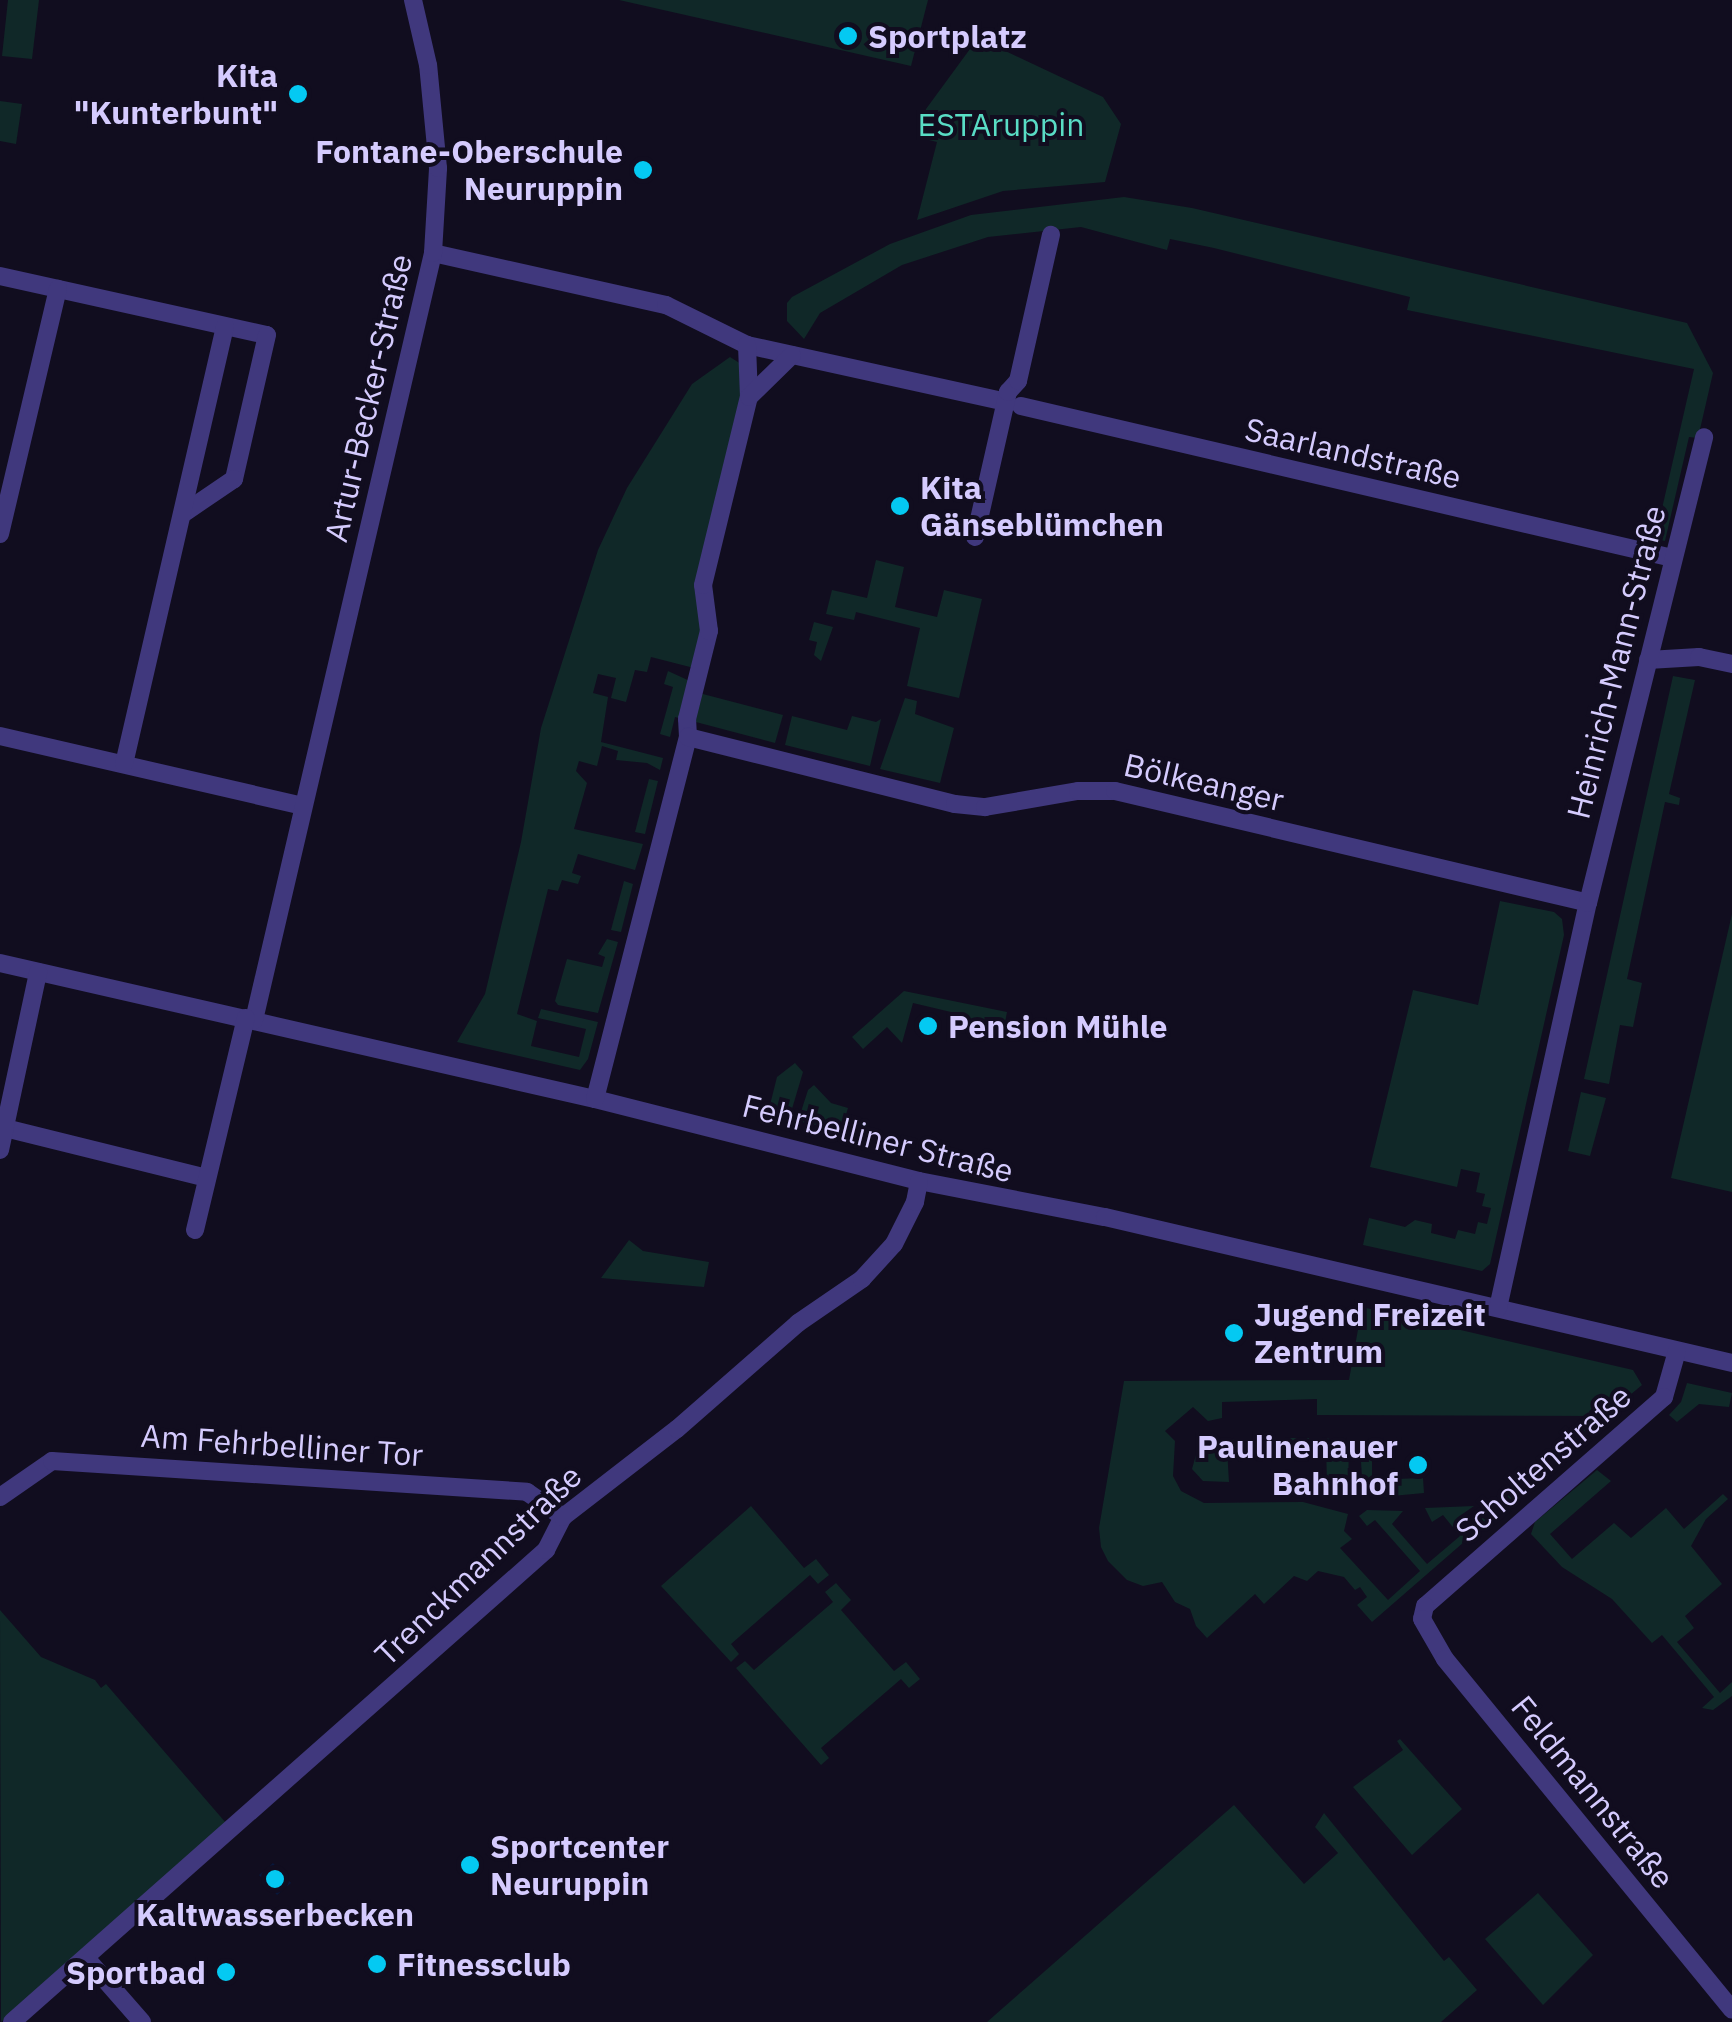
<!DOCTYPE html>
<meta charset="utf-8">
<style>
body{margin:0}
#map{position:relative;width:1732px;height:2022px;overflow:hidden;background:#110d1f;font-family:"IBM Plex Sans",sans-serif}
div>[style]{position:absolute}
.green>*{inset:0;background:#102828}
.water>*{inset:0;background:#09183b}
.street>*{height:18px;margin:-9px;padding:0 9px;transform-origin:9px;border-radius:9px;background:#40387d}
.dots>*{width:28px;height:28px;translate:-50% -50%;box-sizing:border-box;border:5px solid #110d1f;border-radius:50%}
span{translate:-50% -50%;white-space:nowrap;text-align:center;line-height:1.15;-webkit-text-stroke:8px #110d1f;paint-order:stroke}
.poi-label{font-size:32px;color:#d5cbfe;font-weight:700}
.left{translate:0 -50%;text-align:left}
.right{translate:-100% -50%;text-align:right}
.park-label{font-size:32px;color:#59dcc5}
.street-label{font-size:32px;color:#d5cbfe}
</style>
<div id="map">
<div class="green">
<div style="clip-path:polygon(8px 0,39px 0,32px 59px,2px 56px)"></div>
<div style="clip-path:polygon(619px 0,928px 0,911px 66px)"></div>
<div style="clip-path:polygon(978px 38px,1103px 97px,1121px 124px,1105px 182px,1003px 191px,917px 220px,937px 142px,917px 137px,926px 109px)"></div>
<div style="clip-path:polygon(0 101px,22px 104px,16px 144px,0 141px)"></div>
<div style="clip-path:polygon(1124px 197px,1192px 208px,1687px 323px,1713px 373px,1698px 438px,1689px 437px,1665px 541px,1655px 539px,1694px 369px,1407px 310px,1410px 297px,1214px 248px,1170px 239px,1167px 250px,1081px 227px,988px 237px,902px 265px,820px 313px,804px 339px,787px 321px,787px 303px,792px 297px,890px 244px,971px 215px)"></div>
<div style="clip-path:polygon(730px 357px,741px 364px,745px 399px,694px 668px,651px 657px,647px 672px,635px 670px,626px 702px,611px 698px,616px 678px,598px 674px,593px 693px,608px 697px,601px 742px,663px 758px,660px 770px,647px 763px,616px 760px,618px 751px,602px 746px,597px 766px,579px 761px,576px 771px,587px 783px,574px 829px,643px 844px,635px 870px,578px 854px,572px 873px,581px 876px,578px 884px,562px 880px,558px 891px,548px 889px,517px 1014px,537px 1021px,531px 1046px,579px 1057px,586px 1029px,538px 1018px,541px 1009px,598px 1022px,588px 1059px,580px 1070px,457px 1042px,485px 994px,521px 842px,541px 728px,598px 550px,627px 488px,692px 384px)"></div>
<div style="clip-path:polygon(876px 560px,904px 567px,895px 607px,937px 617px,944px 590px,982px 599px,959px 698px,907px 686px,920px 628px,856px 612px,854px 620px,826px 614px,832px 590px,867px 598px)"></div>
<div style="clip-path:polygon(814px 622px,833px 627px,821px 661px,814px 655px,817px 642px,809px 640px)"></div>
<div style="clip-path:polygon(668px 671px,692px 682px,682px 719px,675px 717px,670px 737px,660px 734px,673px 687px,664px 684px)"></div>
<div style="clip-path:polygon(1673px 676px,1695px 680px,1669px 794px,1680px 798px,1679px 805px,1665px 802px,1627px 979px,1642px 983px,1633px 1027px,1620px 1025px,1609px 1084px,1584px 1079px)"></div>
<div style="clip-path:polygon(699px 693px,783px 715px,775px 743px,692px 721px)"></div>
<div style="clip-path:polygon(905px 698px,917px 701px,915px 714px,954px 728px,940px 783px,880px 769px)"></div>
<div style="clip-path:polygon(792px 716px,847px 730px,852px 716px,876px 722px,881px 719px,870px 766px,785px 745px)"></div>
<div style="clip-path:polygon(649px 779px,658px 781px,645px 834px,635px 832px)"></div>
<div style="clip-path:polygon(624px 881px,633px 884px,621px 932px,611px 930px)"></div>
<div style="clip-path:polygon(1500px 901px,1554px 912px,1562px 919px,1564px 935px,1490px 1264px,1482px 1271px,1363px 1245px,1369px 1218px,1405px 1227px,1415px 1220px,1432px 1224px,1431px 1233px,1455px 1239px,1458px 1230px,1475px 1234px,1478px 1222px,1487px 1224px,1491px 1208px,1482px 1206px,1485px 1194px,1476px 1192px,1480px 1173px,1461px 1169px,1457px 1187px,1370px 1167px,1413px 990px,1478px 1005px)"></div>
<div style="clip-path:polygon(1732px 914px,1732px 1192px,1671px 1178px)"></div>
<div style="clip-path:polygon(607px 939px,618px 942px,598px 1013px,558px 1005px,555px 1001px,567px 959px,602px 967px,605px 957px,598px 954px)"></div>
<div style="clip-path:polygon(904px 991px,1007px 1012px,1003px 1033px,949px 1021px,951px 1012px,913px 1003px,902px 1043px,887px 1027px,863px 1049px,852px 1037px)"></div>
<div style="clip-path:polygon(795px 1063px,803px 1072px,789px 1119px,768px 1113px,777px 1077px)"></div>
<div style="clip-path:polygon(814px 1085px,831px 1103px,848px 1108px,845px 1118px,869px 1125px,865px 1137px,798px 1121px,808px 1090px)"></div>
<div style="clip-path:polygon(1581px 1092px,1606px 1098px,1590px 1156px,1568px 1151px)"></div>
<div style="clip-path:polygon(629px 1240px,643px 1251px,709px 1262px,704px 1287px,601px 1278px)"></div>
<div style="clip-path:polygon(1362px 1307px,1633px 1370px,1642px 1385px,1605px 1416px,1317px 1415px,1317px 1399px,1222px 1402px,1222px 1418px,1208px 1421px,1193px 1407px,1165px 1431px,1175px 1441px,1173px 1476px,1181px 1491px,1204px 1503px,1303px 1502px,1348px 1514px,1344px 1531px,1352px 1539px,1340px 1548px,1388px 1600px,1420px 1571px,1375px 1520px,1367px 1526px,1359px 1516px,1367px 1510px,1403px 1511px,1392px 1524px,1427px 1564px,1460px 1536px,1443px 1515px,1432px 1522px,1425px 1508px,1474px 1506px,1461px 1515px,1472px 1527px,1592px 1423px,1602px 1422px,1372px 1622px,1357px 1605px,1367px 1597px,1360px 1587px,1355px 1590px,1344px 1577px,1318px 1571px,1307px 1581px,1294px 1576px,1264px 1604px,1255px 1594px,1207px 1638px,1196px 1626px,1190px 1609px,1175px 1602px,1162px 1582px,1143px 1586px,1127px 1580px,1108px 1561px,1101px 1547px,1099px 1528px,1124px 1381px,1349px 1380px)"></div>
<div style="clip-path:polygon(1687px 1383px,1732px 1393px,1729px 1407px,1699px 1404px,1677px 1422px,1669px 1415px,1681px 1402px)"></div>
<div style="clip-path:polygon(1284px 1438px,1328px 1438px,1335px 1447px,1349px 1447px,1348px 1488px,1337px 1490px,1327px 1483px,1326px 1447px,1285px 1447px)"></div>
<div style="clip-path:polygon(1215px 1439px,1254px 1439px,1254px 1448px,1227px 1449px,1229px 1482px,1203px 1481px,1192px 1469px,1197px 1451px)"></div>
<div style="clip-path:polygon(1360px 1446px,1372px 1446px,1372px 1479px,1380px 1487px,1392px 1487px,1396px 1479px,1423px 1478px,1424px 1493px,1381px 1497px,1372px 1493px,1362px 1477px)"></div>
<div style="clip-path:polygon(1597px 1470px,1611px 1481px,1550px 1534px,1572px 1559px,1614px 1523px,1631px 1538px,1666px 1508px,1684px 1529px,1723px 1494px,1728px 1499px,1706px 1519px,1691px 1546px,1722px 1584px,1685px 1616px,1694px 1628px,1677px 1642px,1720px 1693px,1732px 1682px,1732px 1696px,1713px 1710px,1702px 1708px,1714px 1697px,1662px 1635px,1652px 1643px,1612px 1599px,1562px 1567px,1531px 1534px,1535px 1522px)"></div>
<div style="clip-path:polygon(751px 1506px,804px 1568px,816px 1559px,829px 1575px,818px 1584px,810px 1575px,731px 1644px,739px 1654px,731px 1662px,661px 1586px)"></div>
<div style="clip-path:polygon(836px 1583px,851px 1600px,841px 1610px,894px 1671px,906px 1662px,920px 1679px,909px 1688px,901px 1679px,821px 1748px,829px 1758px,821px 1765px,736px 1668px,745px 1661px,754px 1670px,833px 1602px,825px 1592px)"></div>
<div style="clip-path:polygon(0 1610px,41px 1657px,95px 1680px,101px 1688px,106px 1684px,226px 1823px,1px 2022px)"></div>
<div style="clip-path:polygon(1400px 1739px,1462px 1809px,1412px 1855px,1353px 1787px,1403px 1750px,1397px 1741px)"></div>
<div style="clip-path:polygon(1234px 1805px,1304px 1884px,1338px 1853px,1315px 1827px,1324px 1813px,1444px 1961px,1449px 1957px,1477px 1990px,1441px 2022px,987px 2022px)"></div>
<div style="clip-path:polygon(1538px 1893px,1593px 1955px,1543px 2005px,1485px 1939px)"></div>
</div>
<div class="water">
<div style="clip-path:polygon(273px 1863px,291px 1883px,277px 1895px,259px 1875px)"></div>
</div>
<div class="street">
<div style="left:433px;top:253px;width:239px;rotate:12.6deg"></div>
<div style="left:666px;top:305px;width:90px;rotate:26.3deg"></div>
<div style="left:747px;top:345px;width:265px;rotate:12.4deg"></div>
<div style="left:0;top:276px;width:273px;rotate:12.5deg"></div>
<div style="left:267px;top:335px;width:148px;rotate:102.9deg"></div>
<div style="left:234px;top:479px;width:60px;rotate:145.8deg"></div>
<div style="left:747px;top:345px;width:52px;rotate:87.8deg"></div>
<div style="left:1021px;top:406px;width:669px;rotate:13.14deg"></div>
<div style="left:0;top:534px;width:252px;rotate:-76.7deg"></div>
<div style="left:975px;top:537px;width:149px;rotate:-77.2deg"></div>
<div style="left:1008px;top:392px;width:15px;rotate:-48deg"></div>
<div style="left:1018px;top:381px;width:150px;rotate:-77.3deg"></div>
<div style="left:1648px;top:660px;width:51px;rotate:-3.4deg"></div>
<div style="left:1699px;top:657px;width:34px;rotate:12deg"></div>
<div style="left:0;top:736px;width:311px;rotate:13deg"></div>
<div style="left:688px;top:737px;width:18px;rotate:-93deg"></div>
<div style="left:687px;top:719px;width:91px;rotate:-76deg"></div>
<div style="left:709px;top:631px;width:46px;rotate:-97.4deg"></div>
<div style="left:703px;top:585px;width:194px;rotate:-76.3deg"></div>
<div style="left:749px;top:397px;width:60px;rotate:-44.3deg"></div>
<div style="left:124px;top:764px;width:449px;rotate:-77deg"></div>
<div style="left:0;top:963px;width:610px;rotate:12.88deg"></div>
<div style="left:595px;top:1099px;width:334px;rotate:14.2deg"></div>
<div style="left:919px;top:1181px;width:189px;rotate:11deg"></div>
<div style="left:1105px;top:1217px;width:644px;rotate:13.11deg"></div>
<div style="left:254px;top:1020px;width:788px;rotate:-76.86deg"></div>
<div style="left:433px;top:253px;width:85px;rotate:-86.6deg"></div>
<div style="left:438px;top:168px;width:103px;rotate:-95.5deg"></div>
<div style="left:428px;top:65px;width:67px;rotate:-103deg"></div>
<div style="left:595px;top:1099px;width:374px;rotate:-75.6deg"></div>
<div style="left:688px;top:737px;width:275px;rotate:14.1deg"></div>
<div style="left:955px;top:804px;width:30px;rotate:6deg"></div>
<div style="left:985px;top:807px;width:94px;rotate:-9.8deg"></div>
<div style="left:1078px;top:791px;width:37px"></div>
<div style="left:1115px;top:791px;width:486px;rotate:13.3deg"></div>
<div style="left:5px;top:1128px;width:208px;rotate:13.9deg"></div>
<div style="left:0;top:1150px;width:182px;rotate:-77.9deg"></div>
<div style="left:195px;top:1230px;width:218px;rotate:-76.5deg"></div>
<div style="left:1498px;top:1308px;width:415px;rotate:-77.5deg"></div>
<div style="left:1588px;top:903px;width:480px;rotate:-76deg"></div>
<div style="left:1677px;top:1351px;width:48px;rotate:105.8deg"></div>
<div style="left:1664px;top:1397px;width:317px;rotate:138.8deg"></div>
<div style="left:1425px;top:1606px;width:13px;rotate:103deg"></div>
<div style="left:1422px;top:1619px;width:46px;rotate:60.1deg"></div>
<div style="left:1445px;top:1659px;width:453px;rotate:50.7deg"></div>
<div style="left:0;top:1497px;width:63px;rotate:-34.7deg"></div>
<div style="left:52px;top:1461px;width:476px;rotate:3.7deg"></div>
<div style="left:527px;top:1492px;width:44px;rotate:34.8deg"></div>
<div style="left:86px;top:1958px;width:85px;rotate:48.8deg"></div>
<div style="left:12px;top:2022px;width:713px;rotate:-41.47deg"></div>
<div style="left:546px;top:1550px;width:37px;rotate:-63deg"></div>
<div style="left:563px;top:1517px;width:144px;rotate:-37.7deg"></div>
<div style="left:677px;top:1429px;width:161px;rotate:-41.2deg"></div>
<div style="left:798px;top:1323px;width:78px;rotate:-34.5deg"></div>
<div style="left:862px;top:1279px;width:47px;rotate:-47.6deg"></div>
<div style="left:894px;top:1244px;width:47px;rotate:-63.4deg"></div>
<div style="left:915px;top:1202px;width:21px;rotate:-79deg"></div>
</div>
<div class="dots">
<div style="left:848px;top:36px;background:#04c9f2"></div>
<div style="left:298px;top:94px;background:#04c9f2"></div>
<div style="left:643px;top:170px;background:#04c9f2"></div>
<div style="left:900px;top:506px;background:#04c9f2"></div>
<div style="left:928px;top:1026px;background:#04c9f2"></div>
<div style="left:1234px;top:1333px;background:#04c9f2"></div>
<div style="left:1418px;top:1465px;background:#04c9f2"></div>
<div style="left:470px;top:1865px;background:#04c9f2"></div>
<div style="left:275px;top:1879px;background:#04c9f2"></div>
<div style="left:377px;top:1964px;background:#04c9f2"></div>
<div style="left:226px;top:1972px;background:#04c9f2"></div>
</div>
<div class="poi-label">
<span class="left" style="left:868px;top:36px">Sportplatz</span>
<span class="right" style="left:278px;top:94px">Kita<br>"Kunterbunt"</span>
<span class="right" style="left:623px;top:170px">Fontane-Oberschule<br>Neuruppin</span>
<span class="left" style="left:920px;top:506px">Kita<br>Gänseblümchen</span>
<span class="left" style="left:948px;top:1026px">Pension Mühle</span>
<span class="left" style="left:1254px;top:1333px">Jugend Freizeit<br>Zentrum</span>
<span class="right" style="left:1398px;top:1465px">Paulinenauer<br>Bahnhof</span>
<span class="left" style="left:490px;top:1865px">Sportcenter<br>Neuruppin</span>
<span style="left:275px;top:1914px">Kaltwasserbecken</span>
<span class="left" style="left:397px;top:1964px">Fitnessclub</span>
<span class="right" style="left:206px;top:1972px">Sportbad</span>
</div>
<div class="park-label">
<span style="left:1001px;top:124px">ESTAruppin</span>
</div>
<div class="street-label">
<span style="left:368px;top:398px;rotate:-77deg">Artur-Becker-Straße</span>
<span style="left:1353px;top:453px;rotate:13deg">Saarlandstraße</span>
<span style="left:1616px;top:662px;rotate:-76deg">Heinrich-Mann-Straße</span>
<span style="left:1204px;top:782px;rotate:13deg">Bölkeanger</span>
<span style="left:878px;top:1138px;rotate:14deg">Fehrbelliner Straße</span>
<span style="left:282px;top:1445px;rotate:4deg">Am Fehrbelliner Tor</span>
<span style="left:1543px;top:1463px;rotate:-41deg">Scholtenstraße</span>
<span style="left:478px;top:1565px;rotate:-44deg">Trenckmannstraße</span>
<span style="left:1593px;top:1792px;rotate:51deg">Feldmannstraße</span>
</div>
</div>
